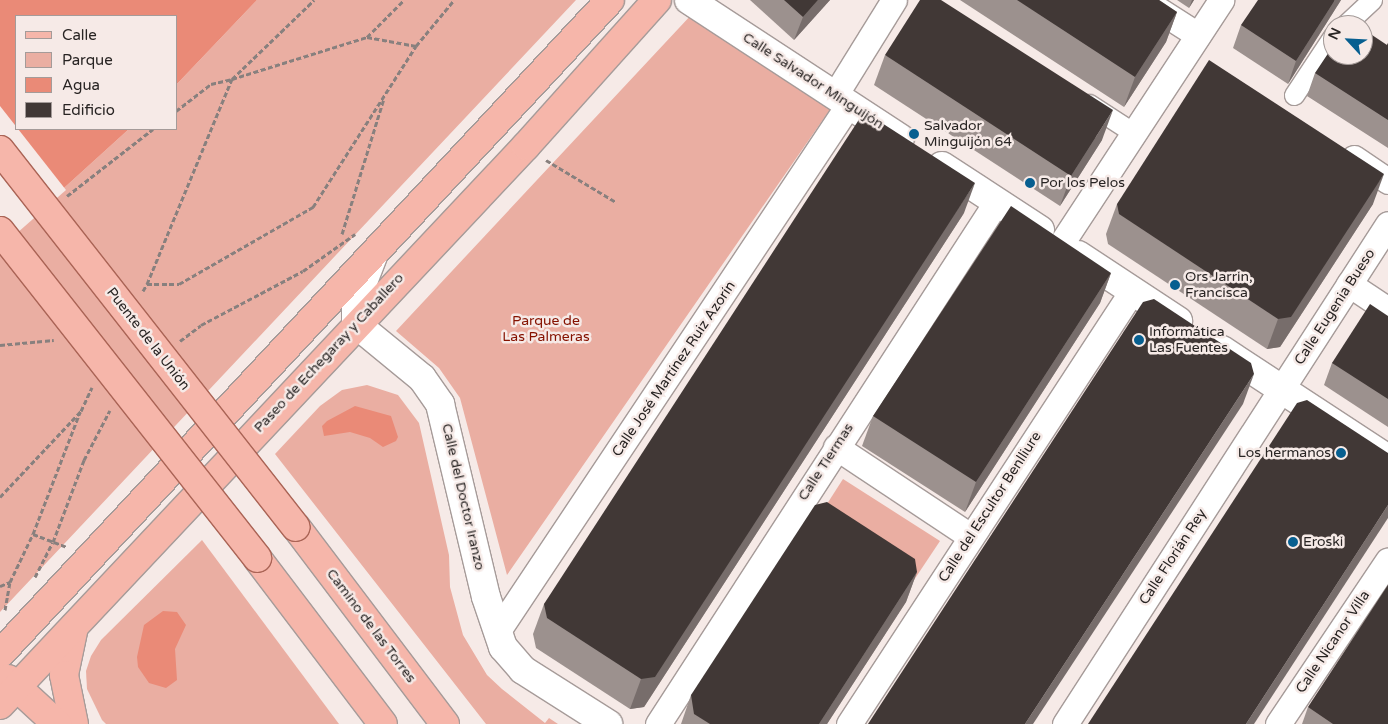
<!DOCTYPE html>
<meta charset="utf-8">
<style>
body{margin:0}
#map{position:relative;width:1388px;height:724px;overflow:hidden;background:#f6eae7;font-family:"Varela Round",sans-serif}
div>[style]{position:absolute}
.green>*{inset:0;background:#eaaea2}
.water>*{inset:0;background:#ea8a77}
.pier>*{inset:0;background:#f6eae7}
.path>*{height:3px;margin-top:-1.5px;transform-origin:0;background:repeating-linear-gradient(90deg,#88807e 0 5px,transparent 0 7.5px)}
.roads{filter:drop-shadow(1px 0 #a69b99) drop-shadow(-1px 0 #a69b99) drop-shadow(0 1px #a69b99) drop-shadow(0 -1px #a69b99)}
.pedestrian>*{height:19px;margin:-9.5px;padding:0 9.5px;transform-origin:9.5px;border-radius:9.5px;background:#fff}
.minor>*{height:25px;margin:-12.5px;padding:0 12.5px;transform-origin:12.5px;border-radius:12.5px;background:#fff}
.tertiary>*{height:28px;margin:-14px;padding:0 14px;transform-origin:14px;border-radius:14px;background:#fff}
.primary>*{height:28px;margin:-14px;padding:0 14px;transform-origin:14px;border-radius:14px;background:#f6b6aa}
.bridges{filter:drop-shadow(1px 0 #aa6456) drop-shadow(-1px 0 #aa6456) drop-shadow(0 1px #aa6456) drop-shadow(0 -1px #aa6456)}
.primary-bridge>*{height:28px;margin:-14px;padding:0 14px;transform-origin:14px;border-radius:14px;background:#f6b6aa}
.wall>*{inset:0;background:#9c918e}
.shaded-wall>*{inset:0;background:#776d6b}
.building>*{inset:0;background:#413836}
.dots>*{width:14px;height:14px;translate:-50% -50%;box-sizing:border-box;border:2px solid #f6eae7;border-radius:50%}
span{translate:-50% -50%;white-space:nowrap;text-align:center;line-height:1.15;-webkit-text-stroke:5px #f6eae7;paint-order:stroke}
.street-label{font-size:14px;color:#282423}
.poi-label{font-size:14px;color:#282423}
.left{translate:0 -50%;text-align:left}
.right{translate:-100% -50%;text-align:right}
.park-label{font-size:14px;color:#851200}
.legend{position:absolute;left:15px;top:15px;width:162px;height:115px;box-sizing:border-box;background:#f6eae7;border:1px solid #a49b99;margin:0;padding:6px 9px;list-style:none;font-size:15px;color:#282423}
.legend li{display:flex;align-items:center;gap:10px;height:25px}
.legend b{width:25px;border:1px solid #a49b99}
.north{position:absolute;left:1323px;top:15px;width:50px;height:50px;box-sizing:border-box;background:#f6eae7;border:1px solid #a49b99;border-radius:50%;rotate:295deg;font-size:14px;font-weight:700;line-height:20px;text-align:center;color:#282423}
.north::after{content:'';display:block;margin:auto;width:18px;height:22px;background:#075f90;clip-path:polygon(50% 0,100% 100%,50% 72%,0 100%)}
</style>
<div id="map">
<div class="green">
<div style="clip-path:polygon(257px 0,576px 0,0 612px,0 246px,129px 129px,176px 129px,176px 85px)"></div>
<div style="clip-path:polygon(693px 13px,831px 108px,507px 575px,460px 398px,439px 368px,396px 331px)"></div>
<div style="clip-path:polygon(367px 385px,398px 395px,419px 423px,449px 555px,450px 587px,463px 635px,487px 675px,502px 689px,545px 723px,549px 718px,558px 724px,486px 724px,275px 454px,320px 406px,342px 390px)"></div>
<div style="clip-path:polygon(843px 479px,940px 541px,914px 580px,818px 518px)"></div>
<div style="clip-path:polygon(202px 540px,339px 724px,106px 724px,102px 720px,87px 689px,86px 671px,91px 656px,101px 640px)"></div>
</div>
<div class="water">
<div style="clip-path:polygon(0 0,257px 0,176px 85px,176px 16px,16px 16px,16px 129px,129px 129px,0 246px)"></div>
<div style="clip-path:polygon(355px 406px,391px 416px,398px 437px,396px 441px,383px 447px,370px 438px,350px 432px,324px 436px,322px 426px,327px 421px)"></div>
<div style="clip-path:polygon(163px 611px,177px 612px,186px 625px,175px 649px,177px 680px,166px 688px,149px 683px,138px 667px,137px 657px,144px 625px)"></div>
</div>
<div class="pier">
<div style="clip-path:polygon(0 106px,66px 190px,0 248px)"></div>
</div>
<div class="path">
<div style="left:367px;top:37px;width:52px;rotate:-45deg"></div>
<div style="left:176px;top:111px;width:44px;rotate:-37.6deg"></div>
<div style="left:211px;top:84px;width:22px;rotate:-13deg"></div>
<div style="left:232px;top:79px;width:114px;rotate:-43.9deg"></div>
<div style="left:546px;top:160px;width:82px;rotate:31deg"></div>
<div style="left:67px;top:196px;width:109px;rotate:-37.9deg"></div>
<div style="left:342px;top:234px;width:142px;rotate:-72.8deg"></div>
<div style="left:147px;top:284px;width:222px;rotate:-67.5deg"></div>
<div style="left:232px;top:79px;width:141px;rotate:-17.3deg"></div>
<div style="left:367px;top:37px;width:50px;rotate:10.4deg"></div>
<div style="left:143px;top:291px;width:8px;rotate:-60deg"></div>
<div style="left:147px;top:284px;width:32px"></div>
<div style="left:179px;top:284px;width:155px;rotate:-29.9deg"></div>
<div style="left:313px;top:207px;width:191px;rotate:-57.4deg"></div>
<div style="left:416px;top:46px;width:60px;rotate:-50.4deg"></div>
<div style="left:180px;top:341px;width:26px;rotate:-37deg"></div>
<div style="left:201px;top:325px;width:115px;rotate:-27.9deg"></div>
<div style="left:303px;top:271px;width:64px;rotate:-35.4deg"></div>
<div style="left:0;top:345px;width:54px;rotate:-5.3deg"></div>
<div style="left:0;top:497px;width:118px;rotate:-46.7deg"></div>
<div style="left:81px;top:411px;width:26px;rotate:-65deg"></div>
<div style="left:33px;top:534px;width:36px;rotate:21deg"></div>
<div style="left:35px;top:577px;width:39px;rotate:-63deg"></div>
<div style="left:53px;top:542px;width:88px;rotate:-69.3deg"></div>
<div style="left:84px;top:460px;width:56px;rotate:-62.5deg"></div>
<div style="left:0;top:586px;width:11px;rotate:-22deg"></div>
<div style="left:10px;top:582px;width:53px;rotate:-64.4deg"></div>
<div style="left:33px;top:534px;width:131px;rotate:-68.9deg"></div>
<div style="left:5px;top:610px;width:28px;rotate:-80deg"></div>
</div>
<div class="roads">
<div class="pedestrian">
<div style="left:1345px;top:25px;width:37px;rotate:-43deg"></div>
<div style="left:1294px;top:95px;width:71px;rotate:-56.5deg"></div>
<div style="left:1089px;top:104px;width:54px;rotate:32.8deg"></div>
</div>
<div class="minor">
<div style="left:1143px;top:0;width:65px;rotate:32.5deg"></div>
<div style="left:835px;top:95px;width:112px;rotate:-58.2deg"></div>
<div style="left:1354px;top:158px;width:41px;rotate:34.1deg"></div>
<div style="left:1061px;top:244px;width:292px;rotate:-56.7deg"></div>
<div style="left:1349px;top:284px;width:47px;rotate:33.7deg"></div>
<div style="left:836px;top:447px;width:161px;rotate:33.6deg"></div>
<div style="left:497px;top:632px;width:635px;rotate:-56.31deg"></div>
<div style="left:658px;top:724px;width:623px;rotate:-57.05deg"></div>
<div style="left:849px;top:724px;width:517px;rotate:-56.83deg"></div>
<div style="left:1065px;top:724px;width:595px;rotate:-57.14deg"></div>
<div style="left:1278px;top:724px;width:197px;rotate:-56.1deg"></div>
</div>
<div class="tertiary">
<div style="left:689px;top:0;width:252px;rotate:33.2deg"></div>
<div style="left:942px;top:166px;width:117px;rotate:33.1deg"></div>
<div style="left:1078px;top:255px;width:120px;rotate:33.4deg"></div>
<div style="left:373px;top:256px;width:47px;rotate:111.1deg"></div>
<div style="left:356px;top:300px;width:24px;rotate:90deg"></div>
<div style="left:356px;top:324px;width:85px;rotate:39.3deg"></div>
<div style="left:422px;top:378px;width:32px;rotate:55deg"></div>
<div style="left:440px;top:404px;width:198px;rotate:76.6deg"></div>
<div style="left:486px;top:597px;width:53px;rotate:71.2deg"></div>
<div style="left:503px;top:647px;width:30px;rotate:49deg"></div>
<div style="left:523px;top:670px;width:101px;rotate:32.4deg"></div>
<div style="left:1222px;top:350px;width:199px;rotate:33.3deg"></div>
</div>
<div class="primary">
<div style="left:296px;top:527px;width:247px;rotate:52.9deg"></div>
<div style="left:257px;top:558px;width:208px;rotate:52.8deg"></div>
<div style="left:74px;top:627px;width:49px;rotate:101.8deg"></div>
<div style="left:64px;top:675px;width:50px;rotate:78.5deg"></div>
<div style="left:0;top:654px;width:894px;rotate:-46.99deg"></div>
<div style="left:8px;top:679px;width:67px;rotate:42.6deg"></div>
<div style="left:0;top:705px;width:768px;rotate:-46.74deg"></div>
<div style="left:526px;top:146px;width:196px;rotate:-48.1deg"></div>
</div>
</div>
<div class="bridges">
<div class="primary-bridge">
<div style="left:0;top:150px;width:479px;rotate:51.9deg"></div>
<div style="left:0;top:231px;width:416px;rotate:51.8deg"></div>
</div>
</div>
<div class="wall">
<div style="clip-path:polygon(750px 0,830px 0,794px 40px)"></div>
<div style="clip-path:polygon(960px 0,1159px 0,1177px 12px,1166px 42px,1124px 107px)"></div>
<div style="clip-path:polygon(1177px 0,1194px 0,1189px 8px)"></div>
<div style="clip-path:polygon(1341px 0,1288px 84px,1233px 48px,1241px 25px)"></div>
<div style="clip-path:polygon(1388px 43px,1388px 148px,1307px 96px,1315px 73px,1387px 45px)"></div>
<div style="clip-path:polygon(885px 55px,1102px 140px,1060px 206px,874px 85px)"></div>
<div style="clip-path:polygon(1117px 204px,1373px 204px,1280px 347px,1267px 349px,1108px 244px,1106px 234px)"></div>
<div style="clip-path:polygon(964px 213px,644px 707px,630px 709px,536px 648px,533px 634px,544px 604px)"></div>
<div style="clip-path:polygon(1111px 273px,1100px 303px,965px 512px,862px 446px,873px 416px)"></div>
<div style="clip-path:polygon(1388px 316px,1388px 427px,1324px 385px,1332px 363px)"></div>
<div style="clip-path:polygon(917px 572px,906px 602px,827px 724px,681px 724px,691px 695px)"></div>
<div style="clip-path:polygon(1308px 707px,1388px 724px,1302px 724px)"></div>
</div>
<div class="shaded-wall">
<div style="clip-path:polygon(818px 0,830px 0,794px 40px,803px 17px)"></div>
<div style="clip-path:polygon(1192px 0,1194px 0,1189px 8px)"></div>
<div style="clip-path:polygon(1335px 0,1341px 0,1288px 84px,1296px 61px)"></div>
<div style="clip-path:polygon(1177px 12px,1166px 42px,1124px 107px,1135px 77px)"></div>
<div style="clip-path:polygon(1113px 110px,1102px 140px,1060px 206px,1071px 176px)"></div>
<div style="clip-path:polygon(1384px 174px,1373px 204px,1280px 347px,1267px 349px,1278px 319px)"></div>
<div style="clip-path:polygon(975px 183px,964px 213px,644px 707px,630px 709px,641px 679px)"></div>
<div style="clip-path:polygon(1111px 273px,1100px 303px,965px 512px,976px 482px)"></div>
<div style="clip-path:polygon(1254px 374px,1243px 404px,1033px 724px,1025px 724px)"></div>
<div style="clip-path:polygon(1388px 505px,1388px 518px,1254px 724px,1246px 724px)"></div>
<div style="clip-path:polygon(917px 572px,906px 602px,827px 724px,819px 724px)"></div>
</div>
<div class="building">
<div style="clip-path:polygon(784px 0,818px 0,803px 17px)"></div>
<div style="clip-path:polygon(920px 0,941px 0,1113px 110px,1071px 176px,885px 55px)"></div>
<div style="clip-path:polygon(1017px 0,1159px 0,1177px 12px,1135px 77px)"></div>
<div style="clip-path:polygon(1258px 0,1335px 0,1296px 61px,1241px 25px)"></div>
<div style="clip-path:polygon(1350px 21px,1356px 25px,1347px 25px)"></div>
<div style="clip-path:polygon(1363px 29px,1387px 45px,1388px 43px,1388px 120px,1315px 73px,1333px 46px,1333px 55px,1363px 55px)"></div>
<div style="clip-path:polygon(1209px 60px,1384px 174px,1291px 317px,1278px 319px,1119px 214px,1117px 204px)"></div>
<div style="clip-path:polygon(871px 116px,975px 183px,655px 677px,641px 679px,547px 618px,544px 604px,860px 118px)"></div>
<div style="clip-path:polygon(1011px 206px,1111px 273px,976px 482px,873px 416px)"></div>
<div style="clip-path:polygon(1154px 299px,1251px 363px,1254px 374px,1025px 724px,868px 724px,1143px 302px)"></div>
<div style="clip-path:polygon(1370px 304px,1388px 316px,1388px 399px,1332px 363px)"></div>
<div style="clip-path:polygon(1307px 400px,1388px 453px,1388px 505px,1246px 724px,1088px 724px,1297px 403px)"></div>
<div style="clip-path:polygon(827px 502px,915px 559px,917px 572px,819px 724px,710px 724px,694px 714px,691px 695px,815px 505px)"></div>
<div style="clip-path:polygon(1388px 585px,1388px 724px,1333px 724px,1308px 707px)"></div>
</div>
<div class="dots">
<div style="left:914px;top:134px;background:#075f90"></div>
<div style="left:1030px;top:183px;background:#075f90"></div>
<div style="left:1175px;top:285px;background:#075f90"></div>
<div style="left:1139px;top:340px;background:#075f90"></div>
<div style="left:1341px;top:453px;background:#075f90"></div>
<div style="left:1293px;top:542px;background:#075f90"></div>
</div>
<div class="street-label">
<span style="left:813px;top:81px;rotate:33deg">Calle Salvador Minguijón</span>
<span style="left:1335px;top:307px;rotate:-57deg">Calle Eugenia Bueso</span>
<span style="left:148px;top:339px;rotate:52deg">Puente de la Unión</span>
<span style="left:329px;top:353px;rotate:-47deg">Paseo de Echegaray y Caballero</span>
<span style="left:674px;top:369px;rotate:-56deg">Calle José Martínez Ruiz Azorín</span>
<span style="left:826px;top:462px;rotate:-57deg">Calle Tiermas</span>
<span style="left:463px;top:497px;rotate:77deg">Calle del Doctor Iranzo</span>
<span style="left:990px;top:507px;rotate:-57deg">Calle del Escultor Benlliure</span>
<span style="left:1173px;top:557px;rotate:-57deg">Calle Florián Rey</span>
<span style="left:371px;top:626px;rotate:53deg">Camino de las Torres</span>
<span style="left:1333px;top:642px;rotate:-56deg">Calle Nicanor Villa</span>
</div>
<div class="poi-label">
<span class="left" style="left:924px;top:134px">Salvador<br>Minguijón 64</span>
<span class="left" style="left:1040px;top:183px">Por los Pelos</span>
<span class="left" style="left:1185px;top:285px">Ors Jarrin,<br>Francisca</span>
<span class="left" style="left:1149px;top:340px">Informática<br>Las Fuentes</span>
<span class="right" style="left:1331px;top:453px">Los hermanos</span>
<span class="left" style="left:1303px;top:542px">Eroski</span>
</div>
<div class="park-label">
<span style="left:546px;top:329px">Parque de<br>Las Palmeras</span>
</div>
<ul class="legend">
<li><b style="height:6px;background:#f6b6aa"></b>Calle</li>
<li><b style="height:14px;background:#eaaea2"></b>Parque</li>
<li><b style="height:14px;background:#ea8a77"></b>Agua</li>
<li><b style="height:14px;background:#413836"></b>Edificio</li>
</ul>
<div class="north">N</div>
</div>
